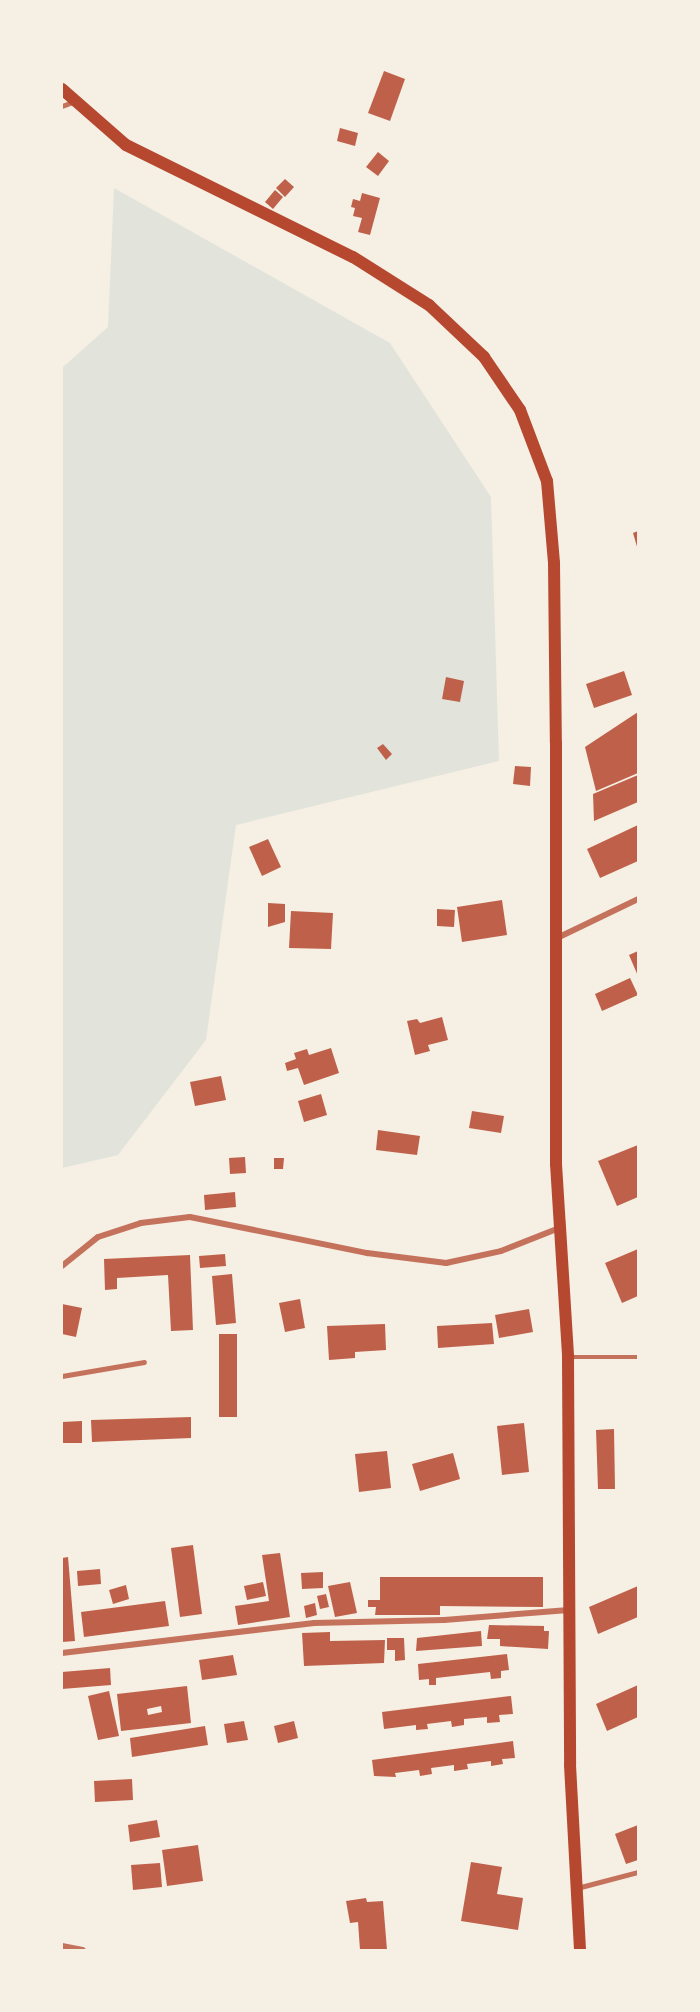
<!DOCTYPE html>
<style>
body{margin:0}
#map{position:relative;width:700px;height:2012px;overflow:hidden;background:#f6efe4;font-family:Poppins,sans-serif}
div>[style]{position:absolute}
.green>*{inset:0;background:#e2e4dc}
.building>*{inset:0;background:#bf614a}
.service>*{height:4.5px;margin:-2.25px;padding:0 2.25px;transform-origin:2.25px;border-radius:2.25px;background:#c5725c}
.minor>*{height:6px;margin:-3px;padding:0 3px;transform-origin:3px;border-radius:3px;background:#c5725c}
.secondary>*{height:12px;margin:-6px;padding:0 6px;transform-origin:6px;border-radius:6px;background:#b5482f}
span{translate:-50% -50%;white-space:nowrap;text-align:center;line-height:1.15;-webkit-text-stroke:6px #f6efe4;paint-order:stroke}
.frame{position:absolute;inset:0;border:63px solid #f6efe4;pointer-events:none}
</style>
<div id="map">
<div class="green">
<div style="clip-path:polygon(114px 188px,390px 343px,491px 497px,499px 761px,236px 825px,206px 1040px,118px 1155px,62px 1168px,62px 368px,108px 327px)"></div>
</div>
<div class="building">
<div style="clip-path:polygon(384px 71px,405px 79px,390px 121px,368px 113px)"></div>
<div style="clip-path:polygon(340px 128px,358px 133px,355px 146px,337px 141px)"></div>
<div style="clip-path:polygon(378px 152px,389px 161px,378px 176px,366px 167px)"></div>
<div style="clip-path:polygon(285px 179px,294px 187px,285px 197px,276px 188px)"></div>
<div style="clip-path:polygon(275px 190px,283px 197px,273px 209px,265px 202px)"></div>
<div style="clip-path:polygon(362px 193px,380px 198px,370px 235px,358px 232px,362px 218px,353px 216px,355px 208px,351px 207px,353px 199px,360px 201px)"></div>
<div style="clip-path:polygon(638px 531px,638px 550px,633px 533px)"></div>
<div style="clip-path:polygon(624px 671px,632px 695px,594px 708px,586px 684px)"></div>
<div style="clip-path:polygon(446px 677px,464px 681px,460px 702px,442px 699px)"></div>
<div style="clip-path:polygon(638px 712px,638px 773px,596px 791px,585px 747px)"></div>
<div style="clip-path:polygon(383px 744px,392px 754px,386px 760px,377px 748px)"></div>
<div style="clip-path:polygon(515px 766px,531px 767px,530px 786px,513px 784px)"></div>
<div style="clip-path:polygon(638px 775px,638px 802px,594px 821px,593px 794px)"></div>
<div style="clip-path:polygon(638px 825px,638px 861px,600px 878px,587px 849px)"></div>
<div style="clip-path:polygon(268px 839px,281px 867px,262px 876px,249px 847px)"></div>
<div style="clip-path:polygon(502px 900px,507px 935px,462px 942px,457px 907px)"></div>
<div style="clip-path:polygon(268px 903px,285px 904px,285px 922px,268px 927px)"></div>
<div style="clip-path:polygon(437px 909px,455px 910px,454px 927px,437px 926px)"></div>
<div style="clip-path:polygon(291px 911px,333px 913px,331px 949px,289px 948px)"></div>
<div style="clip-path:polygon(638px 951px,638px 976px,629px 955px)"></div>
<div style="clip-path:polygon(630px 978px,638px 995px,602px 1011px,595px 994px)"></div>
<div style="clip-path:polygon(442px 1017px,448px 1040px,428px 1045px,430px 1051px,415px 1055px,407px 1021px,417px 1019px,420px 1023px)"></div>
<div style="clip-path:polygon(331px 1048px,339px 1073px,304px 1085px,298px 1068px,287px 1071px,285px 1063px,296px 1059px,294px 1053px,307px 1049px,309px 1055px)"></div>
<div style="clip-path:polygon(221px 1076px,226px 1100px,195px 1106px,190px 1082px)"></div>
<div style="clip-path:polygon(321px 1094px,327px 1115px,304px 1122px,298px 1101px)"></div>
<div style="clip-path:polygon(472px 1111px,504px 1116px,501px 1133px,469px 1128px)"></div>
<div style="clip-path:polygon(378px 1130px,420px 1136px,417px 1155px,376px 1150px)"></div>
<div style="clip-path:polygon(638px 1145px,638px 1197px,617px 1206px,598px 1161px)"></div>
<div style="clip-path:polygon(245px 1157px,246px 1173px,230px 1174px,229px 1158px)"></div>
<div style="clip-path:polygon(274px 1158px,284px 1158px,283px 1169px,274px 1169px)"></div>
<div style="clip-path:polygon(235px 1192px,236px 1207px,205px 1210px,204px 1195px)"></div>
<div style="clip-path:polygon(638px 1249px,638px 1296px,622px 1303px,605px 1263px)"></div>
<div style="clip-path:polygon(225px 1254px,226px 1266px,200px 1268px,199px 1256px)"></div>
<div style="clip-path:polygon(190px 1255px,193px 1330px,171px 1331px,168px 1275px,117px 1278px,117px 1289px,105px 1290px,104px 1259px)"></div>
<div style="clip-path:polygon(232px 1274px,236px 1323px,216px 1325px,212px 1276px)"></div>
<div style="clip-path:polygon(300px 1299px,305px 1328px,285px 1332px,279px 1303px)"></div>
<div style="clip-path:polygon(62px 1304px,82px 1308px,76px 1337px,62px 1334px)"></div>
<div style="clip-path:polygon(529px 1309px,533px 1332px,499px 1338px,495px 1315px)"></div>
<div style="clip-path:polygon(492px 1323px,494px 1344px,438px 1348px,437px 1326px)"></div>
<div style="clip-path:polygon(385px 1324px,386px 1350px,355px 1352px,355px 1358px,329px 1360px,327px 1326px)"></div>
<div style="clip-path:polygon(219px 1334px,237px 1334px,237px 1417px,219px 1417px)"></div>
<div style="clip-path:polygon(191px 1417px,191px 1438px,92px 1442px,91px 1420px)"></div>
<div style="clip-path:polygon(82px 1421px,82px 1443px,62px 1443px,62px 1422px)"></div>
<div style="clip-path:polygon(524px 1423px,529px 1472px,502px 1475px,497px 1426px)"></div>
<div style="clip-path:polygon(614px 1429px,615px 1489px,598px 1489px,596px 1430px)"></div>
<div style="clip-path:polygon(387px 1451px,391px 1488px,359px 1492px,355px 1454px)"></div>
<div style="clip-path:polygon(453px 1453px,460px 1479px,420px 1491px,412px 1464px)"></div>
<div style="clip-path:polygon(193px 1545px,202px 1614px,180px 1617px,171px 1548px)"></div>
<div style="clip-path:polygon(280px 1553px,290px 1617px,238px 1625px,235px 1606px,269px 1601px,262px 1555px)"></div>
<div style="clip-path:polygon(68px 1557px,75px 1641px,62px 1642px,62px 1558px)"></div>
<div style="clip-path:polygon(100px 1569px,101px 1584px,78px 1586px,77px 1571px)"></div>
<div style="clip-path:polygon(323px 1572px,323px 1588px,302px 1589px,301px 1573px)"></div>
<div style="clip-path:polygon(380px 1577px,543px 1577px,543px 1607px,440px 1606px,440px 1615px,375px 1615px,376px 1607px,368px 1607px,368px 1600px,380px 1600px)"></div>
<div style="clip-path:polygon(263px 1582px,266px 1596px,247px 1600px,244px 1586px)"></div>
<div style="clip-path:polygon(350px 1582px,357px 1613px,335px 1617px,328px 1586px)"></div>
<div style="clip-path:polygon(126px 1585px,129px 1599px,113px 1604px,109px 1590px)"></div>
<div style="clip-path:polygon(638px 1586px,638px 1617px,598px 1634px,589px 1607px)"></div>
<div style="clip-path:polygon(326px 1594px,329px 1607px,320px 1609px,317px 1596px)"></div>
<div style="clip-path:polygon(165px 1601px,169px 1626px,84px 1637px,81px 1612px)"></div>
<div style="clip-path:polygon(315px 1603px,317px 1615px,306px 1618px,304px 1606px)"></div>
<div style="clip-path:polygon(489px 1625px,544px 1626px,544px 1631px,549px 1631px,548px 1649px,500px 1646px,500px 1639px,487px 1639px)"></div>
<div style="clip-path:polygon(481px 1631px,482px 1646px,416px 1651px,417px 1638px)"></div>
<div style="clip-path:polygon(330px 1632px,330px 1641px,385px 1640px,384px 1663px,304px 1666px,302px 1633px)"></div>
<div style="clip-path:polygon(387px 1638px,404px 1638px,405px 1660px,395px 1661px,395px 1650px,387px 1650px)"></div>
<div style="clip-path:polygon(507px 1654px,509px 1670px,501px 1671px,501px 1678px,491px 1679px,490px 1672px,436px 1678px,436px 1685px,429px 1685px,429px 1679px,419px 1680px,418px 1664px)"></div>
<div style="clip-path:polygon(233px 1655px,237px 1675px,202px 1680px,199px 1660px)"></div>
<div style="clip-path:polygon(110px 1668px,111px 1685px,62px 1689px,62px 1672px)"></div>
<div style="clip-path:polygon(638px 1685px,638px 1717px,607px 1731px,596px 1704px)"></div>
<div style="clip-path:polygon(evenodd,187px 1686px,191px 1723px,121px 1731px,117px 1694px,187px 1686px,161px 1706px,162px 1712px,148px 1715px,147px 1709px,161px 1706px)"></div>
<div style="clip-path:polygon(109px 1691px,119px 1736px,98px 1740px,88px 1696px)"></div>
<div style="clip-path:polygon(511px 1696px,513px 1714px,499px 1715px,500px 1722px,487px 1723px,487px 1717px,464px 1719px,464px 1725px,452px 1727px,451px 1721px,427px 1724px,428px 1729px,416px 1730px,416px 1725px,384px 1729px,382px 1712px)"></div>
<div style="clip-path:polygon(244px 1721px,248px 1740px,227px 1743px,224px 1724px)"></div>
<div style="clip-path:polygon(294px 1721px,298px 1738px,278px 1743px,274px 1726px)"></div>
<div style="clip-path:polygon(205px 1726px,208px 1745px,132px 1757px,130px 1738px)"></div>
<div style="clip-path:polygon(513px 1741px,515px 1758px,502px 1759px,503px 1764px,491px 1766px,491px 1761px,467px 1764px,468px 1769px,454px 1771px,454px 1765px,431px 1768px,432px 1774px,420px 1776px,419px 1770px,395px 1773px,396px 1777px,374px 1776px,372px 1760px)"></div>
<div style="clip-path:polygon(132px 1779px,133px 1800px,95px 1802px,94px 1781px)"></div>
<div style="clip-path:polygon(157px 1820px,160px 1837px,130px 1842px,128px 1825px)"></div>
<div style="clip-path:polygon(638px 1825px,638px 1860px,626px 1864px,615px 1834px)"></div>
<div style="clip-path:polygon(198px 1845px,203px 1881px,167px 1886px,162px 1850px)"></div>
<div style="clip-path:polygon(471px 1862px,502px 1867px,497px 1894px,523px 1898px,518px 1930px,461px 1921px)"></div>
<div style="clip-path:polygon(160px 1863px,162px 1887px,133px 1890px,131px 1865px)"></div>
<div style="clip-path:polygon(366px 1898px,367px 1902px,383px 1901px,387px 1950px,360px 1950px,358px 1922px,350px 1923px,346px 1901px)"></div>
</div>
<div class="service">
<div style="left:62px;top:106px;width:12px;rotate:-20deg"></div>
<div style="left:568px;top:1357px;width:70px"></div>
<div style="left:62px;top:1376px;width:83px;rotate:-9.7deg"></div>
<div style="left:577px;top:1888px;width:63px;rotate:-14.7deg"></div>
</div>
<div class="minor">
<div style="left:555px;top:939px;width:92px;rotate:-25.7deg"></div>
<div style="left:62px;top:1266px;width:46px;rotate:-38.9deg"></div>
<div style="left:98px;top:1237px;width:45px;rotate:-18deg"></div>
<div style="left:141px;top:1223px;width:49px;rotate:-7deg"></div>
<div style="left:190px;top:1217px;width:181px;rotate:11.5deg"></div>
<div style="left:367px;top:1253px;width:80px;rotate:7.2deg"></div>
<div style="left:446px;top:1263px;width:56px;rotate:-12.3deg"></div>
<div style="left:501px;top:1251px;width:62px;rotate:-21.6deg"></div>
<div style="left:62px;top:1653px;width:254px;rotate:-6.8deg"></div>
<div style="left:314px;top:1623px;width:130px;rotate:-1.3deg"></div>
<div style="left:444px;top:1620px;width:125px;rotate:-4.6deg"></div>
<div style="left:62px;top:1946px;width:21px;rotate:11deg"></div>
</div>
<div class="secondary">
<div style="left:62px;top:89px;width:85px;rotate:41.2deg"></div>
<div style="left:126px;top:145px;width:253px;rotate:26.3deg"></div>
<div style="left:353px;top:257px;width:90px;rotate:32.3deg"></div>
<div style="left:429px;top:305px;width:76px;rotate:43.4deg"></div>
<div style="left:484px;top:357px;width:64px;rotate:55.8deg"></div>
<div style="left:520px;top:410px;width:76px;rotate:69.2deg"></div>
<div style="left:547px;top:481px;width:82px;rotate:85.1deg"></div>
<div style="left:554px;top:563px;width:180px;rotate:89.4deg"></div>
<div style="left:556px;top:743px;width:421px;rotate:90deg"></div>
<div style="left:556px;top:1164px;width:193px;rotate:86.4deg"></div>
<div style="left:568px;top:1357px;width:408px;rotate:89.7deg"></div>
<div style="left:570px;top:1765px;width:185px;rotate:86.9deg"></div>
</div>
<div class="frame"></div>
</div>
